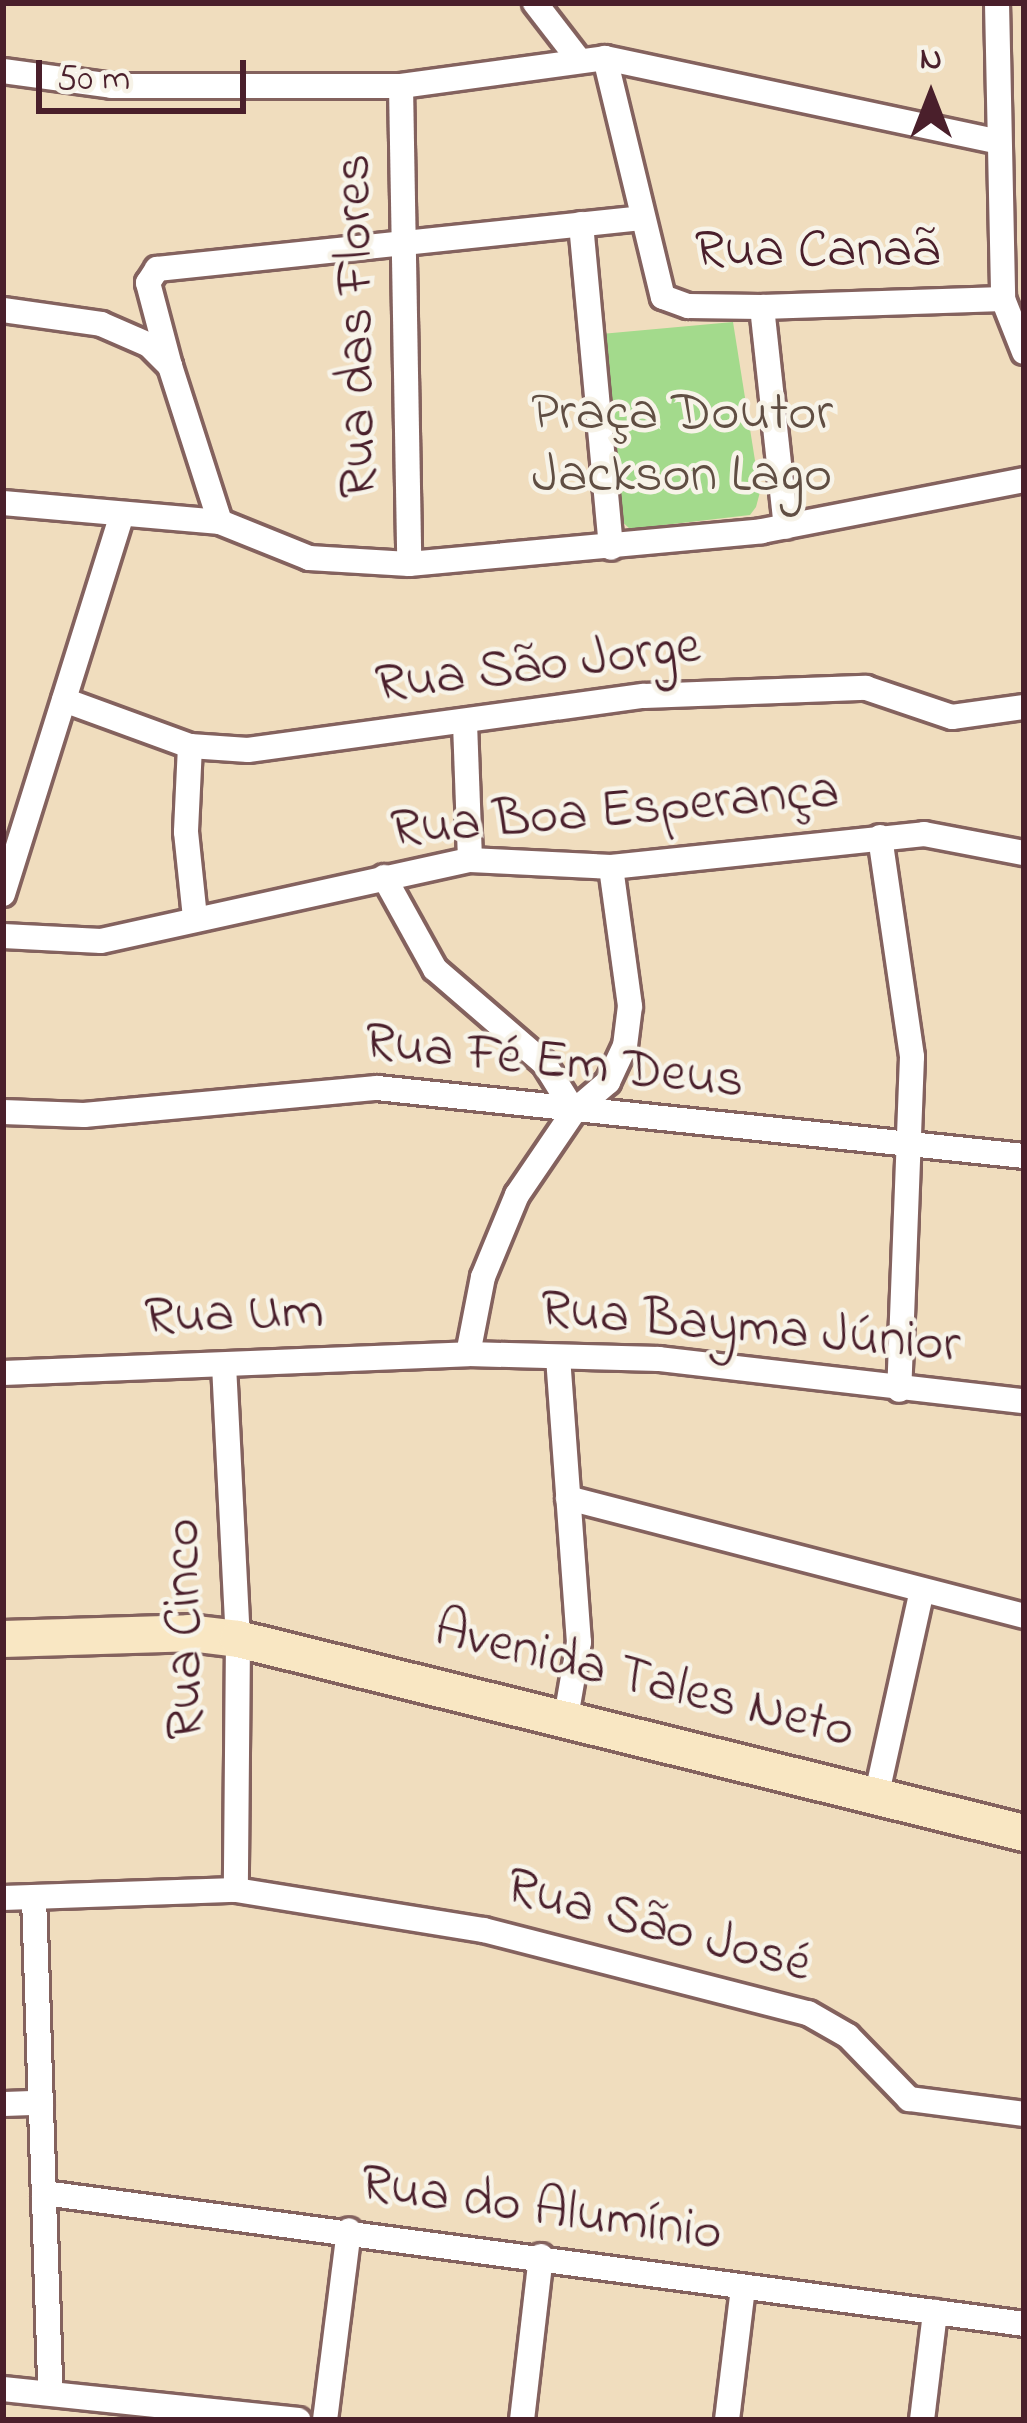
<!DOCTYPE html>
<meta charset="utf-8">
<style>
body{margin:0}
#map{position:relative;width:1027px;height:2423px;overflow:hidden;background:#f0ddbe;font-family:"Indie Flower",sans-serif}
div>[style]{position:absolute}
.green>*{inset:0;background:#a3da8c}
.roads{filter:drop-shadow(3px 0 #84625e) drop-shadow(-3px 0 #84625e) drop-shadow(0 3px #84625e) drop-shadow(0 -3px #84625e)}
.street>*{height:24px;margin:-12px;padding:0 12px;transform-origin:12px;border-radius:12px;background:#fff}
.secondary>*{height:36px;margin:-18px;padding:0 18px;transform-origin:18px;border-radius:18px;background:#f9e7c3}
span{translate:-50% -50%;white-space:nowrap;text-align:center;line-height:1.15;-webkit-text-stroke:9px #f7f3e8;paint-order:stroke}
.street-label{font-size:54px;color:#4a1f2b}
.park-label{font-size:54px;color:#604e43}
.frame{position:absolute;inset:0;border:6px solid #4a1f2b;pointer-events:none}
.north{position:absolute;left:871px;top:36px;width:120px;height:120px;-webkit-text-stroke:9px #f7f3e8;paint-order:stroke;rotate:0deg;font-size:33px;font-weight:700;line-height:48px;text-align:center;color:#4a1f2b}
.north::after{content:'';display:block;margin:auto;width:42px;height:54px;background:#4a1f2b;clip-path:polygon(50% 0,100% 100%,50% 72%,0 100%)}
.scale{position:absolute;left:36px;top:60px;width:210px;height:54px;box-sizing:border-box;border:6px solid #4a1f2b;border-top:0;padding-left:15px;font-size:36px;line-height:42px;white-space:nowrap;color:#4a1f2b;-webkit-text-stroke:9px #f7f3e8;paint-order:stroke}
</style>
<div id="map">
<div class="green">
<div style="clip-path:polygon(733px 322px,760px 492px,756px 507px,750px 515px,630px 529px,617px 517px,601px 334px)"></div>
</div>
<div class="roads">
<div class="street">
<div style="left:535px;top:3px;width:67px;rotate:52.3deg"></div>
<div style="left:997px;top:3px;width:296px;rotate:88.8deg"></div>
<div style="left:1003px;top:299px;width:57px;rotate:68.4deg"></div>
<div style="left:605px;top:58px;width:246px;rotate:76.4deg"></div>
<div style="left:663px;top:297px;width:27px;rotate:20deg"></div>
<div style="left:688px;top:306px;width:74px;rotate:0.8deg"></div>
<div style="left:762px;top:307px;width:241px;rotate:-1.9deg"></div>
<div style="left:3px;top:71px;width:110px;rotate:7.8deg"></div>
<div style="left:112px;top:86px;width:289px"></div>
<div style="left:401px;top:86px;width:206px;rotate:-7.8deg"></div>
<div style="left:605px;top:58px;width:400px;rotate:12deg"></div>
<div style="left:401px;top:86px;width:478px;rotate:89deg"></div>
<div style="left:581px;top:224px;width:325px;rotate:84.7deg"></div>
<div style="left:762px;top:307px;width:221px;rotate:83.8deg"></div>
<div style="left:3px;top:310px;width:99px;rotate:8.1deg"></div>
<div style="left:101px;top:324px;width:52px;rotate:23.6deg"></div>
<div style="left:149px;top:345px;width:30px;rotate:45deg"></div>
<div style="left:170px;top:366px;width:164px;rotate:72.2deg"></div>
<div style="left:170px;top:366px;width:86px;rotate:-104.8deg"></div>
<div style="left:148px;top:283px;width:17px;rotate:-57deg"></div>
<div style="left:157px;top:269px;width:487px;rotate:-6deg"></div>
<div style="left:3px;top:503px;width:218px;rotate:5deg"></div>
<div style="left:220px;top:522px;width:96px;rotate:22deg"></div>
<div style="left:309px;top:558px;width:100px;rotate:3.4deg"></div>
<div style="left:409px;top:564px;width:355px;rotate:-5.3deg"></div>
<div style="left:762px;top:531px;width:267px;rotate:-11deg"></div>
<div style="left:64px;top:700px;width:134px;rotate:20.1deg"></div>
<div style="left:190px;top:746px;width:58px;rotate:3.9deg"></div>
<div style="left:248px;top:750px;width:400px;rotate:-7.8deg"></div>
<div style="left:644px;top:696px;width:222px;rotate:-2.1deg"></div>
<div style="left:866px;top:688px;width:91px;rotate:18.6deg"></div>
<div style="left:952px;top:717px;width:73px;rotate:-7.9deg"></div>
<div style="left:465px;top:723px;width:137px;rotate:87.9deg"></div>
<div style="left:190px;top:746px;width:86px;rotate:92.7deg"></div>
<div style="left:186px;top:832px;width:85px;rotate:84deg"></div>
<div style="left:880px;top:837px;width:222px;rotate:81.7deg"></div>
<div style="left:912px;top:1057px;width:333px;rotate:92.2deg"></div>
<div style="left:384px;top:877px;width:105px;rotate:61deg"></div>
<div style="left:435px;top:969px;width:144px;rotate:40.8deg"></div>
<div style="left:544px;top:1063px;width:57px;rotate:58deg"></div>
<div style="left:3px;top:894px;width:394px;rotate:-72.6deg"></div>
<div style="left:3px;top:936px;width:98px;rotate:2.9deg"></div>
<div style="left:101px;top:941px;width:378px;rotate:-12.4deg"></div>
<div style="left:470px;top:860px;width:141px;rotate:2.8deg"></div>
<div style="left:611px;top:867px;width:315px;rotate:-6deg"></div>
<div style="left:924px;top:834px;width:102px;rotate:10.8deg"></div>
<div style="left:3px;top:1112px;width:81px;rotate:2.1deg"></div>
<div style="left:84px;top:1115px;width:294px;rotate:-5.3deg"></div>
<div style="left:377px;top:1088px;width:651px;rotate:6deg"></div>
<div style="left:468px;top:1354px;width:78px;rotate:-79deg"></div>
<div style="left:483px;top:1277px;width:89px;rotate:-67.5deg"></div>
<div style="left:517px;top:1195px;width:102px;rotate:-55.8deg"></div>
<div style="left:574px;top:1111px;width:45px;rotate:-40.5deg"></div>
<div style="left:608px;top:1082px;width:40px;rotate:-65deg"></div>
<div style="left:625px;top:1046px;width:40px;rotate:-82.9deg"></div>
<div style="left:630px;top:1006px;width:140px;rotate:-97.8deg"></div>
<div style="left:558px;top:1357px;width:286px;rotate:85.8deg"></div>
<div style="left:579px;top:1642px;width:76px;rotate:99.8deg"></div>
<div style="left:224px;top:1365px;width:274px;rotate:87.1deg"></div>
<div style="left:238px;top:1639px;width:251px;rotate:90.5deg"></div>
<div style="left:3px;top:1373px;width:465px;rotate:-2.3deg"></div>
<div style="left:468px;top:1354px;width:191px;rotate:1.5deg"></div>
<div style="left:659px;top:1359px;width:367px;rotate:6.6deg"></div>
<div style="left:568px;top:1498px;width:471px;rotate:14.5deg"></div>
<div style="left:877px;top:1793px;width:203px;rotate:-77.5deg"></div>
<div style="left:34px;top:1897px;width:491px;rotate:88.1deg"></div>
<div style="left:3px;top:1898px;width:233px;rotate:-2deg"></div>
<div style="left:236px;top:1890px;width:251px;rotate:9.2deg"></div>
<div style="left:484px;top:1930px;width:334px;rotate:14.4deg"></div>
<div style="left:808px;top:2013px;width:46px;rotate:29.9deg"></div>
<div style="left:848px;top:2036px;width:88px;rotate:45.9deg"></div>
<div style="left:909px;top:2099px;width:116px;rotate:7.4deg"></div>
<div style="left:3px;top:2104px;width:38px;rotate:-2deg"></div>
<div style="left:44px;top:2193px;width:989px;rotate:7.61deg"></div>
<div style="left:3px;top:2389px;width:297px;rotate:6deg"></div>
<div style="left:325px;top:2420px;width:191px;rotate:-82.8deg"></div>
<div style="left:522px;top:2420px;width:165px;rotate:-83.4deg"></div>
<div style="left:727px;top:2420px;width:134px;rotate:-83.1deg"></div>
<div style="left:922px;top:2420px;width:109px;rotate:-83.1deg"></div>
</div>
<div class="secondary">
<div style="left:3px;top:1639px;width:186px;rotate:-1.8deg"></div>
<div style="left:189px;top:1633px;width:49px;rotate:7deg"></div>
<div style="left:238px;top:1639px;width:810px;rotate:13.86deg"></div>
</div>
</div>
<div class="street-label">
<span style="left:817px;top:252px">Rua Canaã</span>
<span style="left:358px;top:326px;rotate:-91deg">Rua das Flores</span>
<span style="left:538px;top:667px;rotate:-7deg">Rua São Jorge</span>
<span style="left:615px;top:812px;rotate:-5deg">Rua Boa Esperança</span>
<span style="left:554px;top:1063px;rotate:6deg">Rua Fé Em Deus</span>
<span style="left:234px;top:1316px;rotate:-2deg">Rua Um</span>
<span style="left:750px;top:1329px;rotate:5deg">Rua Bayma Júnior</span>
<span style="left:186px;top:1629px;rotate:-91deg">Rua Cinco</span>
<span style="left:644px;top:1681px;rotate:14deg">Avenida Tales Neto</span>
<span style="left:658px;top:1927px;rotate:15deg">Rua São José</span>
<span style="left:541px;top:2210px;rotate:8deg">Rua do Alumínio</span>
</div>
<div class="park-label">
<span style="left:682px;top:446px">Praça Doutor<br>Jackson Lago</span>
</div>
<div class="frame"></div>
<div class="north">N</div>
<div class="scale">50 m</div>
</div>
